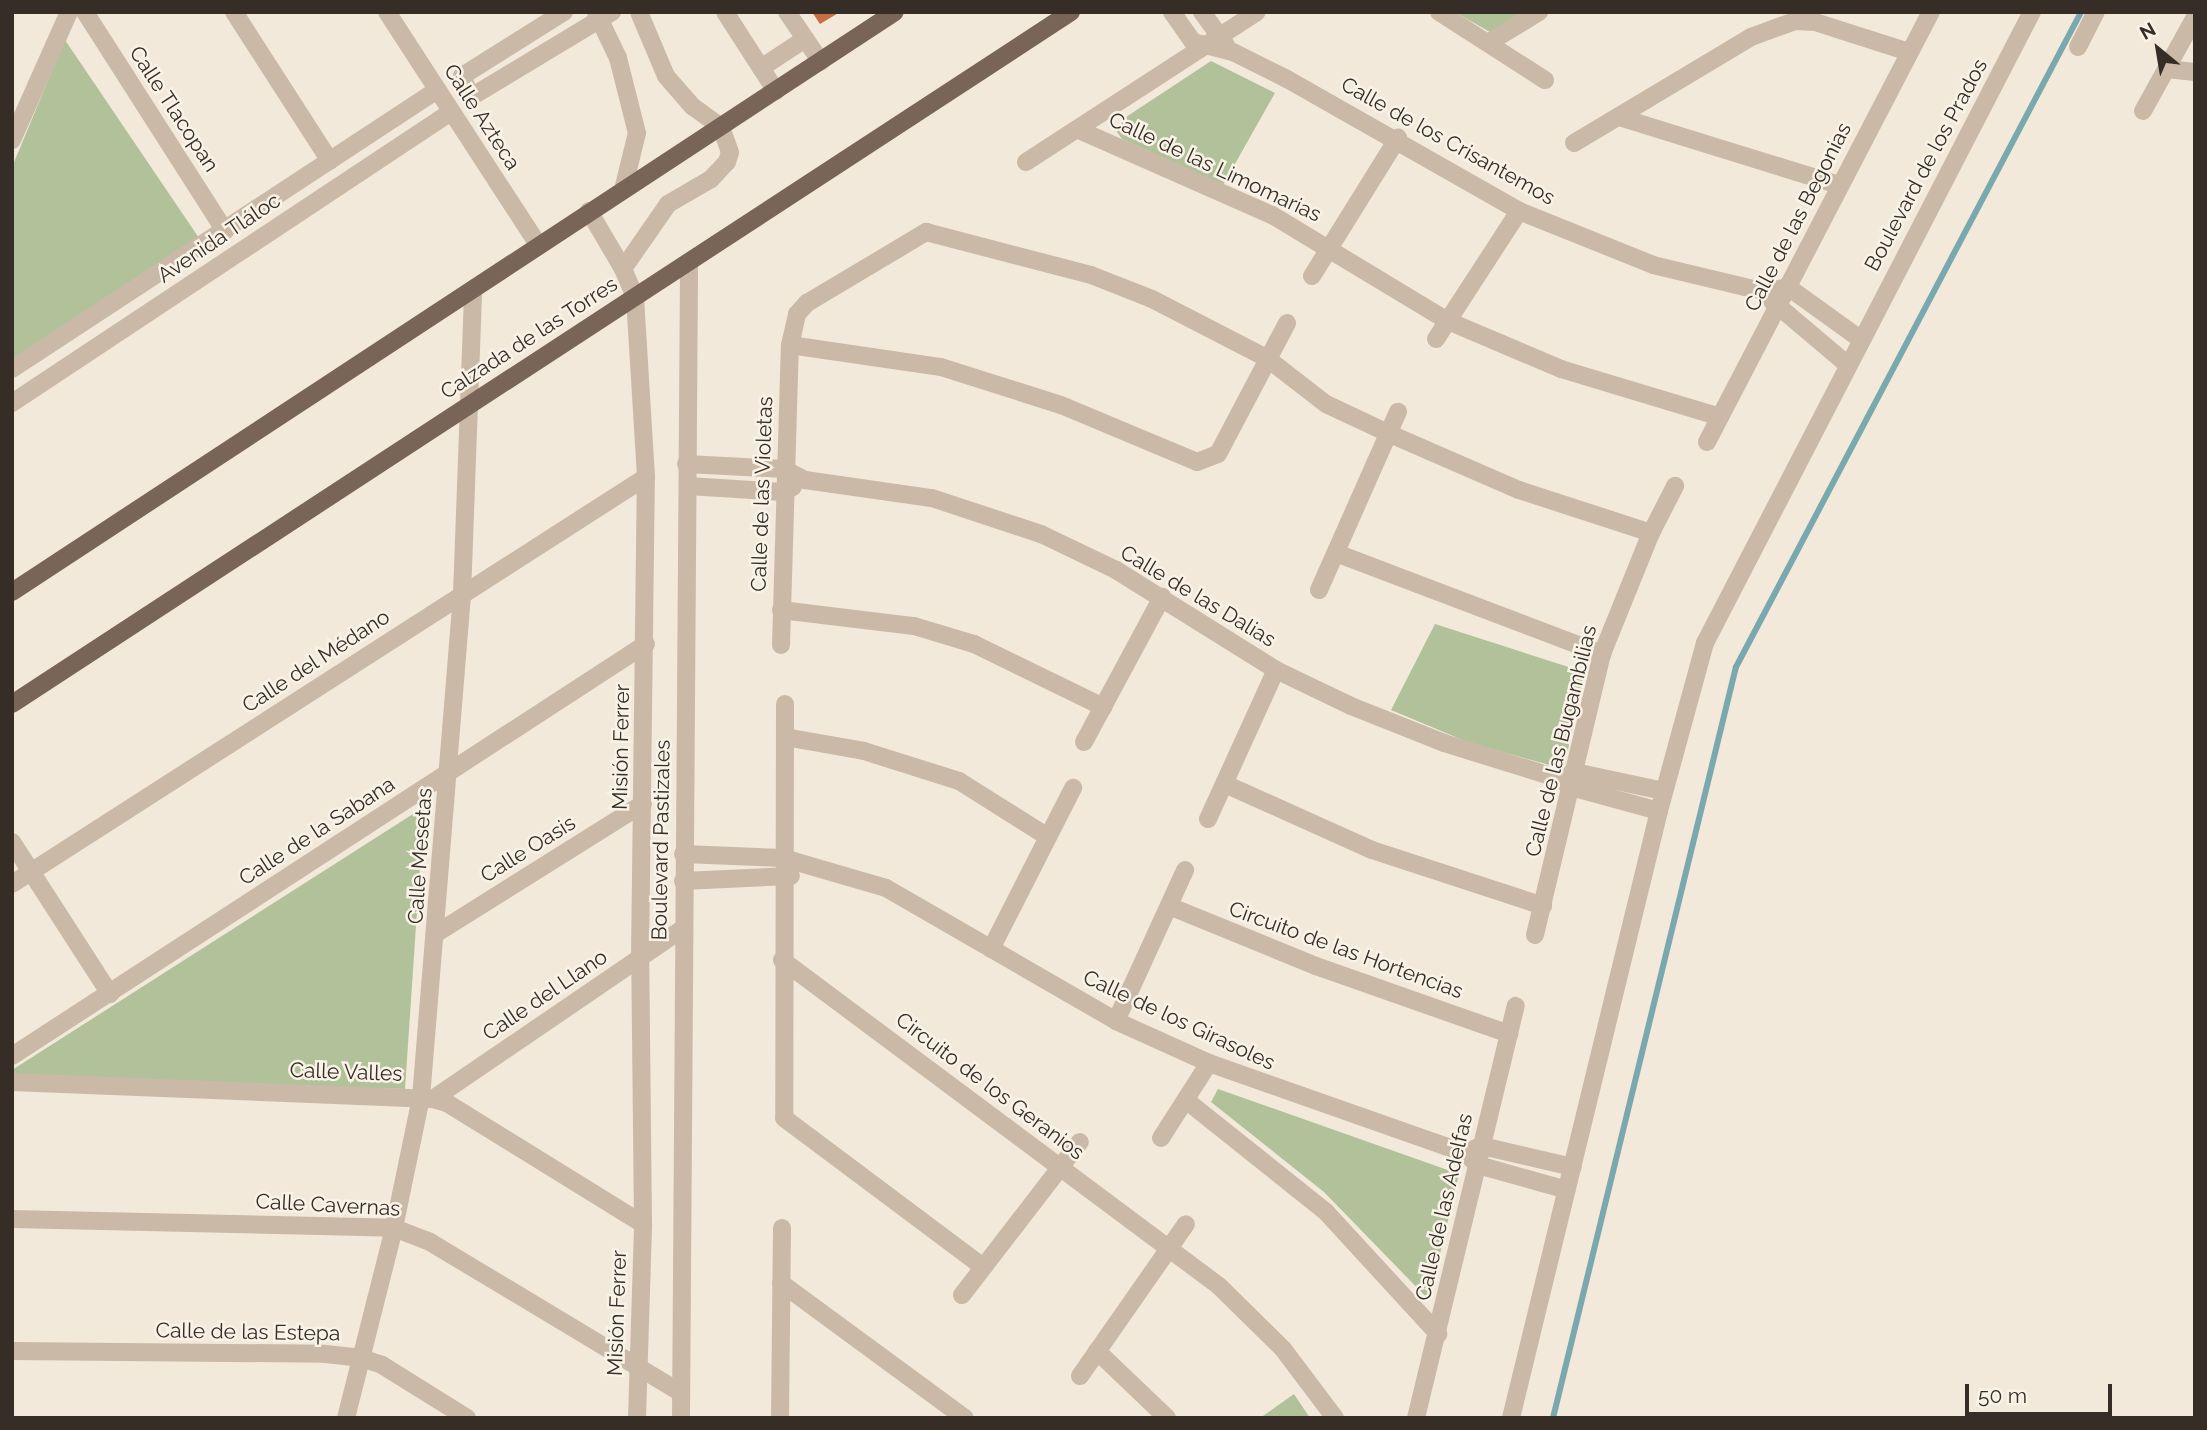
<!DOCTYPE html>
<meta charset="utf-8">
<style>
body{margin:0}
#map{position:relative;width:2207px;height:1430px;overflow:hidden;background:#f2e9da;font-family:Raleway,sans-serif}
div>[style]{position:absolute}
.green>*{inset:0;background:#b1c19a}
.stream>*{height:6px;margin:-3px;padding:0 3px;transform-origin:3px;border-radius:3px;background:#79a8af}
.building>*{inset:0;background:#c76e43}
.minor>*{height:18px;margin:-9px;padding:0 9px;transform-origin:9px;border-radius:9px;background:#cab9a6}
.major>*{height:18px;margin:-9px;padding:0 9px;transform-origin:9px;border-radius:9px;background:#786558}
span{translate:-50% -50%;white-space:nowrap;text-align:center;line-height:1.15;-webkit-text-stroke:5px #f9f2e7;paint-order:stroke}
.street-label{font-size:21px;color:#362d27}
.frame{position:absolute;inset:0;border:14px solid #362d27;pointer-events:none}
.north{position:absolute;left:2123px;top:14px;width:70px;height:70px;-webkit-text-stroke:5px #f9f2e7;paint-order:stroke;rotate:330deg;font-size:19px;font-weight:700;line-height:28px;text-align:center;color:#362d27}
.north::after{content:'';display:block;margin:auto;width:24px;height:32px;background:#362d27;clip-path:polygon(50% 0,100% 100%,50% 72%,0 100%)}
.scale{position:absolute;left:1965px;top:1384px;width:147px;height:32px;box-sizing:border-box;border:4px solid #362d27;border-top:0;padding-left:9px;font-size:21px;line-height:24px;white-space:nowrap;color:#362d27;-webkit-text-stroke:5px #f9f2e7;paint-order:stroke}
</style>
<div id="map">
<div class="green">
<div style="clip-path:polygon(1455px 12px,1529px 12px,1495px 35px)"></div>
<div style="clip-path:polygon(65px 40px,199px 238px,12px 363px,12px 167px)"></div>
<div style="clip-path:polygon(1211px 61px,1275px 93px,1223px 185px,1122px 139px,1117px 132px,1123px 119px)"></div>
<div style="clip-path:polygon(1435px 624px,1584px 672px,1564px 769px,1470px 743px,1391px 710px)"></div>
<div style="clip-path:polygon(424px 807px,405px 1089px,12px 1078px,12px 1070px)"></div>
<div style="clip-path:polygon(1218px 1089px,1459px 1174px,1429px 1300px,1324px 1192px,1211px 1102px)"></div>
<div style="clip-path:polygon(1294px 1394px,1310px 1418px,1260px 1418px)"></div>
</div>
<div class="stream">
<div style="left:1553px;top:1418px;width:773px;rotate:-76.31deg"></div>
<div style="left:1736px;top:667px;width:740px;rotate:-62.22deg"></div>
</div>
<div class="building">
<div style="clip-path:polygon(812px 12px,840px 12px,820px 24px)"></div>
</div>
<div class="minor">
<div style="left:85px;top:12px;width:260px;rotate:57.4deg"></div>
<div style="left:234px;top:12px;width:177px;rotate:57.2deg"></div>
<div style="left:387px;top:12px;width:279px;rotate:57deg"></div>
<div style="left:564px;top:12px;width:120px;rotate:147.9deg"></div>
<div style="left:462px;top:76px;width:23px;rotate:67deg"></div>
<div style="left:471px;top:97px;width:165px;rotate:-31.1deg"></div>
<div style="left:596px;top:12px;width:51px;rotate:64.4deg"></div>
<div style="left:618px;top:58px;width:77px;rotate:75.8deg"></div>
<div style="left:637px;top:133px;width:55px;rotate:103.8deg"></div>
<div style="left:725px;top:12px;width:94px;rotate:57.2deg"></div>
<div style="left:787px;top:12px;width:60px;rotate:55.8deg"></div>
<div style="left:1172px;top:12px;width:37px;rotate:55deg"></div>
<div style="left:1193px;top:42px;width:41px;rotate:14deg"></div>
<div style="left:1233px;top:52px;width:60px;rotate:26.6deg"></div>
<div style="left:1287px;top:79px;width:267px;rotate:29.6deg"></div>
<div style="left:1519px;top:211px;width:144px;rotate:21.9deg"></div>
<div style="left:1653px;top:265px;width:116px;rotate:13.4deg"></div>
<div style="left:1766px;top:292px;width:23px;rotate:-13deg"></div>
<div style="left:1788px;top:287px;width:89px;rotate:35.8deg"></div>
<div style="left:1202px;top:12px;width:41px;rotate:54deg"></div>
<div style="left:1439px;top:12px;width:126px;rotate:32.7deg"></div>
<div style="left:1488px;top:43px;width:60px;rotate:-31.3deg"></div>
<div style="left:2078px;top:47px;width:39px;rotate:-63deg"></div>
<div style="left:761px;top:68px;width:53px;rotate:-33.4deg"></div>
<div style="left:2167px;top:69px;width:28px;rotate:6deg"></div>
<div style="left:2143px;top:111px;width:107px;rotate:-61deg"></div>
<div style="left:1619px;top:117px;width:229px;rotate:17.2deg"></div>
<div style="left:1079px;top:130px;width:211px;rotate:23.8deg"></div>
<div style="left:1272px;top:215px;width:205px;rotate:31.1deg"></div>
<div style="left:1448px;top:321px;width:123px;rotate:23deg"></div>
<div style="left:1561px;top:369px;width:166px;rotate:16.8deg"></div>
<div style="left:12px;top:140px;width:140px;rotate:-66deg"></div>
<div style="left:1574px;top:143px;width:206px;rotate:-30.9deg"></div>
<div style="left:1751px;top:37px;width:47px;rotate:-20deg"></div>
<div style="left:1795px;top:21px;width:20px;rotate:3deg"></div>
<div style="left:1815px;top:22px;width:99px;rotate:17.7deg"></div>
<div style="left:1026px;top:162px;width:275px;rotate:-33deg"></div>
<div style="left:589px;top:211px;width:67px;rotate:59.6deg"></div>
<div style="left:1312px;top:276px;width:163px;rotate:-58.1deg"></div>
<div style="left:1772px;top:301px;width:99px;rotate:40.1deg"></div>
<div style="left:1436px;top:339px;width:153px;rotate:-57deg"></div>
<div style="left:790px;top:345px;width:153px;rotate:8.3deg"></div>
<div style="left:941px;top:367px;width:126px;rotate:17.6deg"></div>
<div style="left:1061px;top:405px;width:147px;rotate:22.7deg"></div>
<div style="left:1197px;top:462px;width:22px;rotate:-21deg"></div>
<div style="left:1218px;top:454px;width:148px;rotate:-62.2deg"></div>
<div style="left:12px;top:369px;width:508px;rotate:-33.28deg"></div>
<div style="left:12px;top:403px;width:527px;rotate:-33.54deg"></div>
<div style="left:1707px;top:442px;width:485px;rotate:-62.5deg"></div>
<div style="left:686px;top:464px;width:98px;rotate:2.9deg"></div>
<div style="left:784px;top:469px;width:24px;rotate:28deg"></div>
<div style="left:805px;top:480px;width:128px;rotate:8.1deg"></div>
<div style="left:932px;top:498px;width:115px;rotate:18.3deg"></div>
<div style="left:1041px;top:534px;width:83px;rotate:25.6deg"></div>
<div style="left:1116px;top:570px;width:189px;rotate:32deg"></div>
<div style="left:1276px;top:670px;width:83px;rotate:25.6deg"></div>
<div style="left:1351px;top:706px;width:100px;rotate:21.7deg"></div>
<div style="left:1444px;top:743px;width:121px;rotate:17.2deg"></div>
<div style="left:1560px;top:779px;width:14px;rotate:36deg"></div>
<div style="left:1571px;top:787px;width:91px;rotate:15.3deg"></div>
<div style="left:688px;top:486px;width:95px;rotate:3.6deg"></div>
<div style="left:783px;top:492px;width:11px;rotate:-27deg"></div>
<div style="left:1336px;top:553px;width:285px;rotate:20.8deg"></div>
<div style="left:1319px;top:590px;width:195px;rotate:-66.1deg"></div>
<div style="left:781px;top:610px;width:134px;rotate:6.9deg"></div>
<div style="left:914px;top:626px;width:63px;rotate:16.7deg"></div>
<div style="left:974px;top:644px;width:144px;rotate:26deg"></div>
<div style="left:781px;top:645px;width:300px;rotate:-88.3deg"></div>
<div style="left:790px;top:345px;width:32px;rotate:-77deg"></div>
<div style="left:797px;top:314px;width:15px;rotate:-48deg"></div>
<div style="left:807px;top:303px;width:139px;rotate:-30.8deg"></div>
<div style="left:926px;top:232px;width:171px;rotate:14.6deg"></div>
<div style="left:1091px;top:275px;width:66px;rotate:21.5deg"></div>
<div style="left:1152px;top:299px;width:131px;rotate:27.3deg"></div>
<div style="left:1268px;top:359px;width:73px;rotate:37.8deg"></div>
<div style="left:1326px;top:404px;width:71px;rotate:25.1deg"></div>
<div style="left:1390px;top:434px;width:141px;rotate:23.5deg"></div>
<div style="left:1519px;top:490px;width:139px;rotate:18deg"></div>
<div style="left:785px;top:704px;width:414px;rotate:90.1deg"></div>
<div style="left:784px;top:1118px;width:249px;rotate:36.8deg"></div>
<div style="left:785px;top:737px;width:80px;rotate:10deg"></div>
<div style="left:864px;top:751px;width:100px;rotate:17.5deg"></div>
<div style="left:959px;top:781px;width:105px;rotate:32.2deg"></div>
<div style="left:1084px;top:742px;width:165px;rotate:-61.7deg"></div>
<div style="left:1566px;top:776px;width:10px;rotate:-24deg"></div>
<div style="left:1575px;top:772px;width:91px;rotate:12.1deg"></div>
<div style="left:1225px;top:784px;width:161px;rotate:24.2deg"></div>
<div style="left:1372px;top:850px;width:180px;rotate:18.1deg"></div>
<div style="left:1208px;top:819px;width:164px;rotate:-65.5deg"></div>
<div style="left:12px;top:842px;width:181px;rotate:57.2deg"></div>
<div style="left:683px;top:854px;width:100px;rotate:2.3deg"></div>
<div style="left:783px;top:858px;width:107px;rotate:16.2deg"></div>
<div style="left:886px;top:888px;width:266px;rotate:30deg"></div>
<div style="left:1116px;top:1021px;width:102px;rotate:24.3deg"></div>
<div style="left:1209px;top:1063px;width:271px;rotate:19.4deg"></div>
<div style="left:1465px;top:1153px;width:18px;rotate:43deg"></div>
<div style="left:1478px;top:1165px;width:92px;rotate:15.7deg"></div>
<div style="left:683px;top:881px;width:108px;rotate:-2.7deg"></div>
<div style="left:12px;top:884px;width:753px;rotate:-32.7deg"></div>
<div style="left:1169px;top:906px;width:159px;rotate:22.2deg"></div>
<div style="left:1316px;top:966px;width:205px;rotate:19.4deg"></div>
<div style="left:437px;top:933px;width:243px;rotate:-32.1deg"></div>
<div style="left:1535px;top:935px;width:289px;rotate:-76.6deg"></div>
<div style="left:1602px;top:654px;width:131px;rotate:-68deg"></div>
<div style="left:1651px;top:533px;width:53px;rotate:-62.9deg"></div>
<div style="left:991px;top:949px;width:181px;rotate:-63deg"></div>
<div style="left:782px;top:960px;width:545px;rotate:36.72deg"></div>
<div style="left:1219px;top:1286px;width:90px;rotate:44.5deg"></div>
<div style="left:1283px;top:1349px;width:86px;rotate:53deg"></div>
<div style="left:1116px;top:1021px;width:166px;rotate:-65.4deg"></div>
<div style="left:12px;top:1056px;width:756px;rotate:-33.02deg"></div>
<div style="left:12px;top:1082px;width:421px;rotate:2.3deg"></div>
<div style="left:433px;top:1099px;width:15px;rotate:16deg"></div>
<div style="left:447px;top:1103px;width:230px;rotate:31.7deg"></div>
<div style="left:433px;top:1099px;width:301px;rotate:-34.3deg"></div>
<div style="left:1187px;top:1101px;width:178px;rotate:38.6deg"></div>
<div style="left:1326px;top:1212px;width:166px;rotate:47.4deg"></div>
<div style="left:1161px;top:1138px;width:89px;rotate:-57.4deg"></div>
<div style="left:1474px;top:1149px;width:9px;rotate:-21deg"></div>
<div style="left:1482px;top:1146px;width:93px;rotate:13deg"></div>
<div style="left:12px;top:1219px;width:382px;rotate:1.3deg"></div>
<div style="left:394px;top:1228px;width:39px;rotate:21deg"></div>
<div style="left:430px;top:1242px;width:293px;rotate:31deg"></div>
<div style="left:781px;top:1283px;width:228px;rotate:36.3deg"></div>
<div style="left:962px;top:1295px;width:193px;rotate:-52.4deg"></div>
<div style="left:12px;top:1351px;width:313px;rotate:0.5deg"></div>
<div style="left:325px;top:1354px;width:36px;rotate:6deg"></div>
<div style="left:361px;top:1358px;width:22px;rotate:18deg"></div>
<div style="left:382px;top:1365px;width:100px;rotate:31.9deg"></div>
<div style="left:1097px;top:1351px;width:97px;rotate:43.7deg"></div>
<div style="left:1080px;top:1376px;width:185px;rotate:-55.1deg"></div>
<div style="left:346px;top:1418px;width:196px;rotate:-75.8deg"></div>
<div style="left:394px;top:1228px;width:133px;rotate:-78.3deg"></div>
<div style="left:421px;top:1098px;width:505px;rotate:-85.34deg"></div>
<div style="left:462px;top:595px;width:306px;rotate:-87.9deg"></div>
<div style="left:637px;top:1418px;width:194px;rotate:-88.2deg"></div>
<div style="left:643px;top:1224px;width:266px;rotate:-90.6deg"></div>
<div style="left:640px;top:958px;width:481px;rotate:-89.3deg"></div>
<div style="left:646px;top:477px;width:180px;rotate:-93.5deg"></div>
<div style="left:635px;top:297px;width:30px;rotate:-113deg"></div>
<div style="left:623px;top:269px;width:79px;rotate:-55.3deg"></div>
<div style="left:668px;top:204px;width:50px;rotate:-30.2deg"></div>
<div style="left:711px;top:179px;width:23px;rotate:-47deg"></div>
<div style="left:727px;top:162px;width:10px;rotate:-73deg"></div>
<div style="left:730px;top:152px;width:27px;rotate:-110deg"></div>
<div style="left:721px;top:127px;width:34px;rotate:-144deg"></div>
<div style="left:693px;top:107px;width:41px;rotate:-131.1deg"></div>
<div style="left:666px;top:76px;width:69px;rotate:-112.9deg"></div>
<div style="left:681px;top:1418px;width:1155px;rotate:-89.6deg"></div>
<div style="left:780px;top:1418px;width:190px;rotate:-89.4deg"></div>
<div style="left:1416px;top:1418px;width:424px;rotate:-76.4deg"></div>
<div style="left:1511px;top:1418px;width:625px;rotate:-76.3deg"></div>
<div style="left:1659px;top:811px;width:174px;rotate:-74.7deg"></div>
<div style="left:1705px;top:643px;width:711px;rotate:-62.61deg"></div>
</div>
<div class="major">
<div style="left:12px;top:592px;width:1056px;rotate:-33.3deg"></div>
<div style="left:12px;top:704px;width:1265px;rotate:-33.16deg"></div>
</div>
<div class="street-label">
<span style="left:174px;top:109px;rotate:57deg">Calle Tlacopan</span>
<span style="left:482px;top:117px;rotate:57deg">Calle Azteca</span>
<span style="left:1448px;top:141px;rotate:29deg">Calle de los Crisantemos</span>
<span style="left:1926px;top:165px;rotate:-62deg">Boulevard de los Prados</span>
<span style="left:1215px;top:167px;rotate:25deg">Calle de las Limomarias</span>
<span style="left:1798px;top:217px;rotate:-63deg">Calle de las Begonias</span>
<span style="left:219px;top:238px;rotate:-34deg">Avenida Tláloc</span>
<span style="left:529px;top:338px;rotate:-33deg">Calzada de las Torres</span>
<span style="left:762px;top:494px;rotate:-88deg">Calle de las Violetas</span>
<span style="left:1198px;top:596px;rotate:31deg">Calle de las Dalias</span>
<span style="left:316px;top:661px;rotate:-33deg">Calle del Médano</span>
<span style="left:1561px;top:741px;rotate:-76deg">Calle de las Bugambilias</span>
<span style="left:621px;top:747px;rotate:-89deg">Misión Ferrer</span>
<span style="left:317px;top:831px;rotate:-33deg">Calle de la Sabana</span>
<span style="left:661px;top:840px;rotate:-89deg">Boulevard Pastizales</span>
<span style="left:528px;top:849px;rotate:-32deg">Calle Oasis</span>
<span style="left:420px;top:856px;rotate:-86deg">Calle Mesetas</span>
<span style="left:1346px;top:950px;rotate:20deg">Circuito de las Hortencias</span>
<span style="left:545px;top:995px;rotate:-34deg">Calle del Llano</span>
<span style="left:1179px;top:1020px;rotate:25deg">Calle de los Girasoles</span>
<span style="left:346px;top:1072px;rotate:2deg">Calle Valles</span>
<span style="left:990px;top:1086px;rotate:37deg">Circuito de los Geranios</span>
<span style="left:328px;top:1205px;rotate:3deg">Calle Cavernas</span>
<span style="left:1444px;top:1207px;rotate:-77deg">Calle de las Adelfas</span>
<span style="left:617px;top:1313px;rotate:-88deg">Misión Ferrer</span>
<span style="left:248px;top:1332px;rotate:1deg">Calle de las Estepa</span>
</div>
<div class="frame"></div>
<div class="north">N</div>
<div class="scale">50 m</div>
</div>
